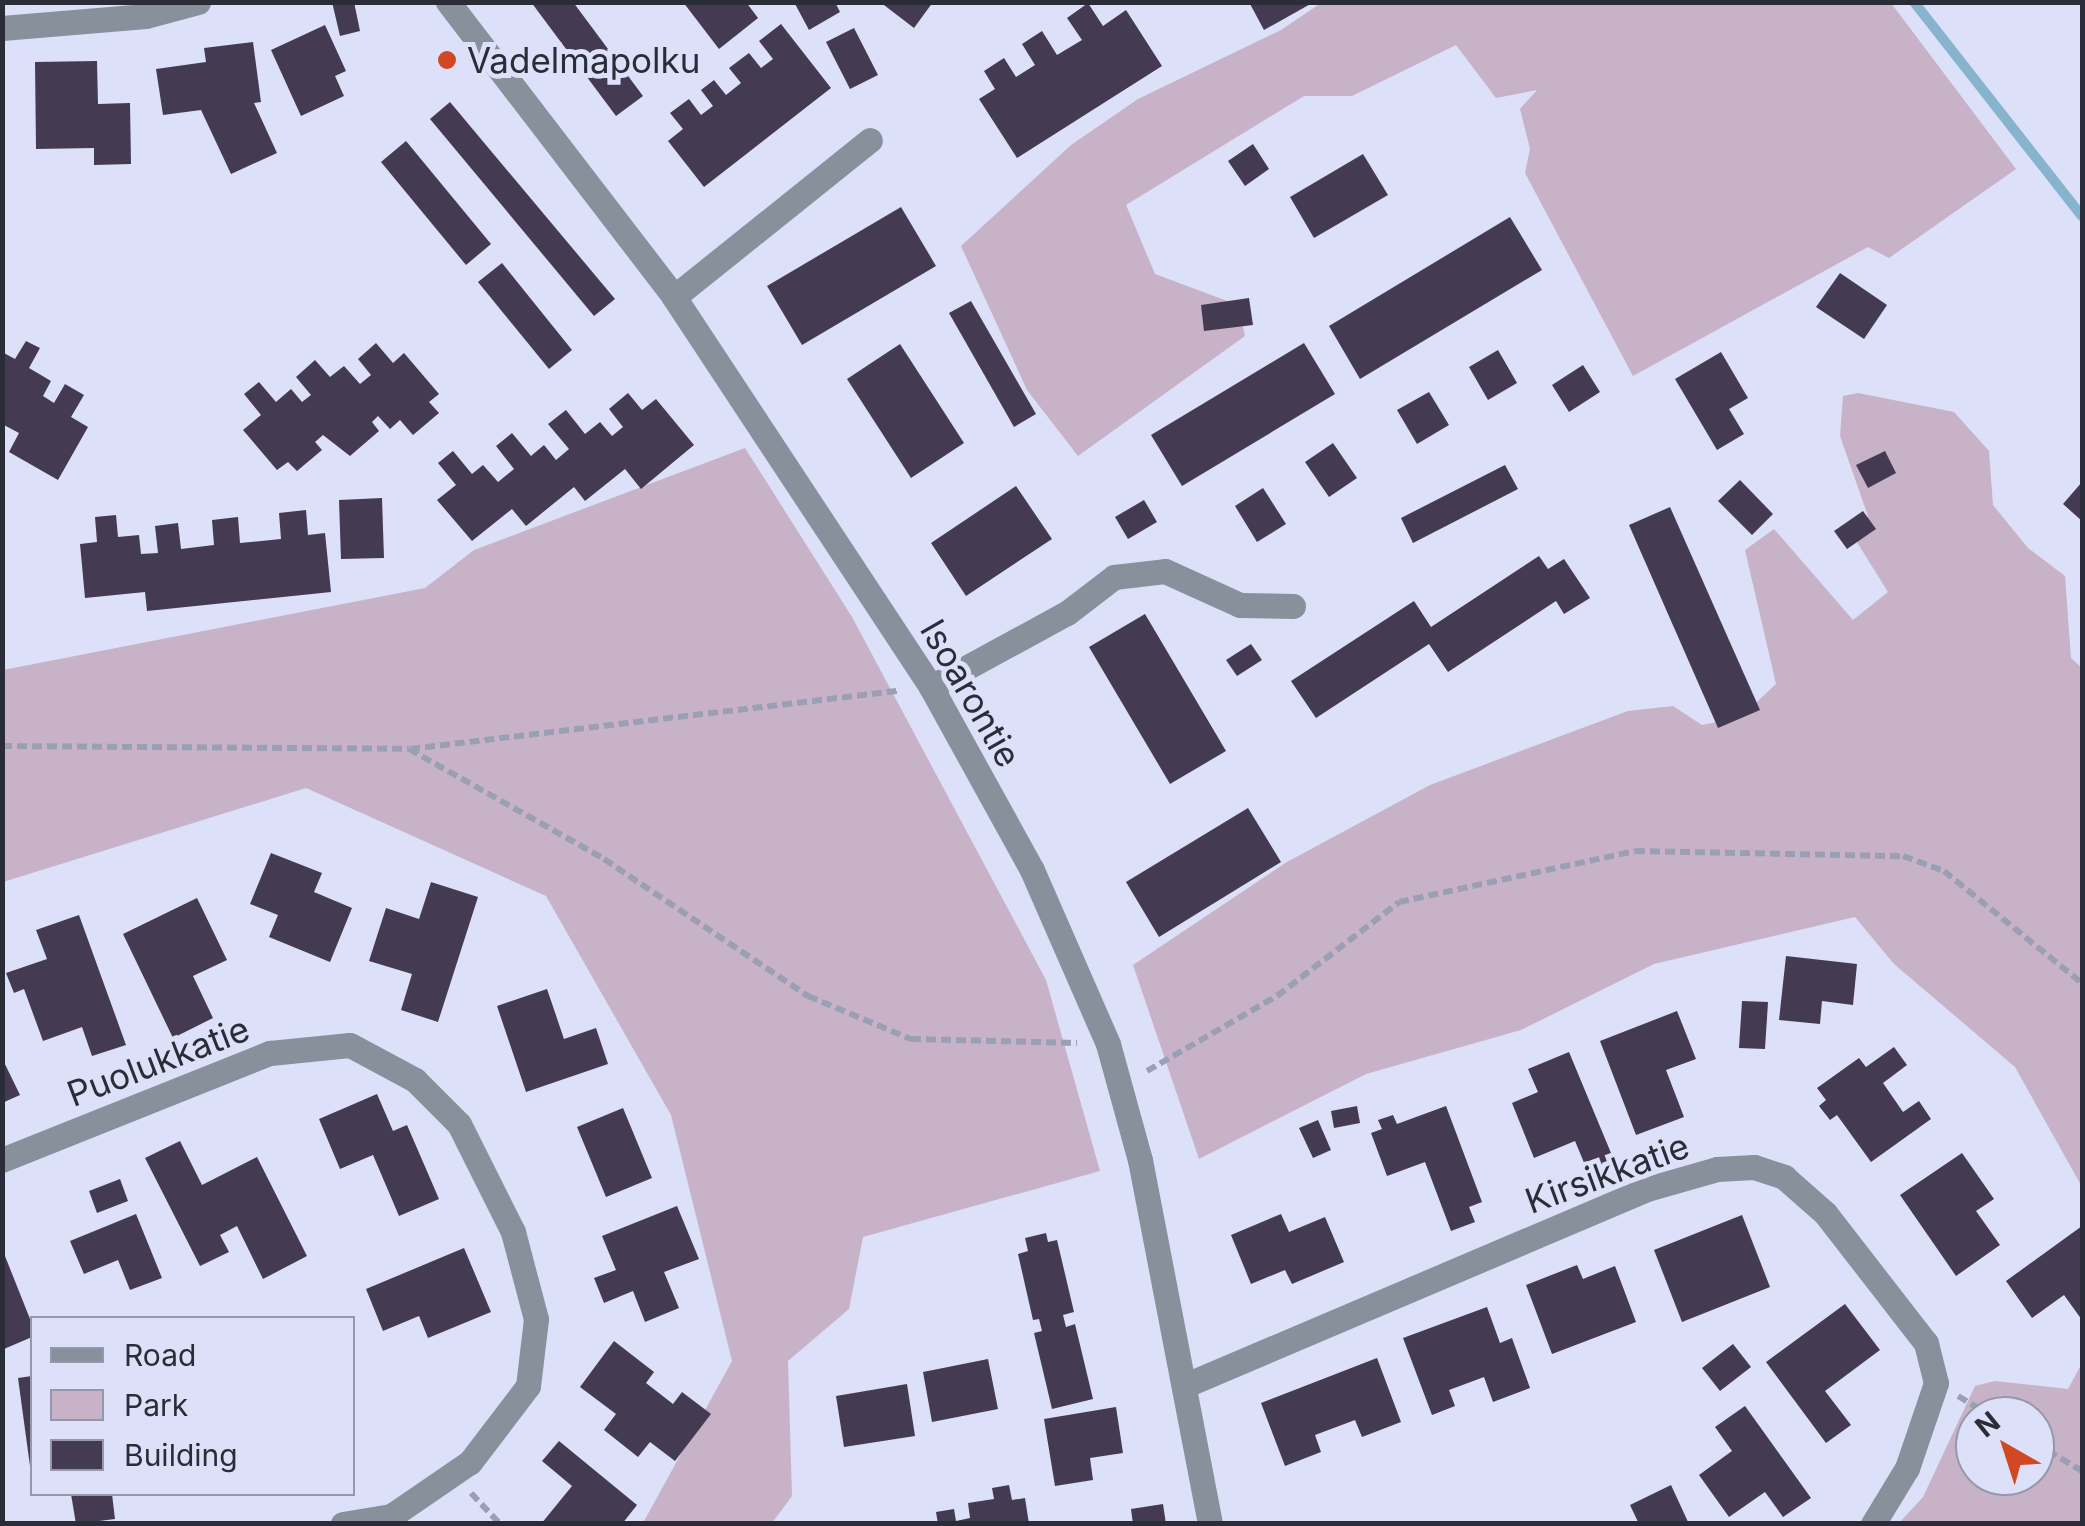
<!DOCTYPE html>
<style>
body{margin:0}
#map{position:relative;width:2085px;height:1526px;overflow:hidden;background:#dce0f9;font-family:Inter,sans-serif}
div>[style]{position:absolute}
.green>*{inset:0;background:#c8b2c8}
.stream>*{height:10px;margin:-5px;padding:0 5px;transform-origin:5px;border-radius:5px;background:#87b3cc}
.building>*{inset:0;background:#443a52}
.path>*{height:6px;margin-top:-3px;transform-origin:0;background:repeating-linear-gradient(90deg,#9b9fb3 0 10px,transparent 0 15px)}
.minor>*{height:25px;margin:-12.5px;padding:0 12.5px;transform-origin:12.5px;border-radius:12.5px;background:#88909b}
.dots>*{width:28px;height:28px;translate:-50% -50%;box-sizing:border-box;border:5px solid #dce0f9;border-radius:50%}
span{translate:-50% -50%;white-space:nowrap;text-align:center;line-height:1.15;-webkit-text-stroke:10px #dce0f9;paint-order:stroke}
.poi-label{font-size:35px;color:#2a2c38}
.left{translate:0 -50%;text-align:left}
.street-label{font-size:35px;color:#2a2c38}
.frame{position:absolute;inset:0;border:5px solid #2a2c38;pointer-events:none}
.legend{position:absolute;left:30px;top:1316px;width:325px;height:180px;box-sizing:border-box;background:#dce0f9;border:2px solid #9598ac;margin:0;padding:12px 18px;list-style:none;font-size:30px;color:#2a2c38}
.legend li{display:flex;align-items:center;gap:20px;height:50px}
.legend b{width:50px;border:2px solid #9598ac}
.north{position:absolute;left:1955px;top:1396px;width:100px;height:100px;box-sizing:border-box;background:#dce0f9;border:2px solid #9598ac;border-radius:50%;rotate:321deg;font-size:28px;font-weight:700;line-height:40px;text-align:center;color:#2a2c38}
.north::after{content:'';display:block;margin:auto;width:35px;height:45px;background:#d14824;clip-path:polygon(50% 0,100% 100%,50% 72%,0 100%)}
</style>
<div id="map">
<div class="green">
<div style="clip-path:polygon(1321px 3px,1891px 3px,2016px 169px,1889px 258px,1868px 247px,1633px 376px,1525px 173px,1530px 149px,1520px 109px,1537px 90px,1496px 98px,1456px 45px,1352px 96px,1304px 96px,1126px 205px,1155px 274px,1238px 305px,1245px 336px,1078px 456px,1027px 390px,961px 246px,1071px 145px,1138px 99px,1281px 30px)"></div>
<div style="clip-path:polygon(1858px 393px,1954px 412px,1989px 451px,1993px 505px,2028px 548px,2065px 576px,2071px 658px,2082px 668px,2082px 1187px,2015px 1067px,1894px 964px,1855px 917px,1654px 964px,1521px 1030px,1366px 1074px,1199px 1159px,1133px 965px,1287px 862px,1430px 785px,1628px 711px,1673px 706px,1702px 725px,1741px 717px,1776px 684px,1745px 550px,1774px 529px,1853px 620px,1888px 592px,1855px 539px,1868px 516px,1840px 436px,1843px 396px)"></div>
<div style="clip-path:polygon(745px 448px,852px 617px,1046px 980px,1100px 1171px,863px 1237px,849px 1309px,788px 1361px,792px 1496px,772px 1523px,643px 1523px,732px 1361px,671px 1115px,546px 896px,306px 788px,3px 882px,3px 670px,425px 588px,474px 550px)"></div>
<div style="clip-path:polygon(evenodd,2082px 1363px,2082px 1523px,1901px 1521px,1923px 1497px,1975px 1386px,1995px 1381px,2068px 1389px,2082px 1363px,2035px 1416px,2035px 1476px,1975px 1476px,1975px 1416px,2035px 1416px)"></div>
</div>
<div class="stream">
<div style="left:1914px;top:2px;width:272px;rotate:51.9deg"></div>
</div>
<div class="building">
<div style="clip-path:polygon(332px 2px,354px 2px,360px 31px,340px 36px)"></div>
<div style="clip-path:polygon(531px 2px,573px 2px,643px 96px,616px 116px)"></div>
<div style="clip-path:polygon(683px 2px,746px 2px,758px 18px,719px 49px)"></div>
<div style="clip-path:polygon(794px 2px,835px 2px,840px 12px,809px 30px)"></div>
<div style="clip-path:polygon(880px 2px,933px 2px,914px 28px)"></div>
<div style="clip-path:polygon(1249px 2px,1314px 2px,1264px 30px)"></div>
<div style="clip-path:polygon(1088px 3px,1103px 26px,1126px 10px,1162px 66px,1017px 158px,979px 99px,995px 89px,984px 71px,1004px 58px,1016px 77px,1035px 65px,1022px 44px,1042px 31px,1057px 55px,1082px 40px,1067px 18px)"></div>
<div style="clip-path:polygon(781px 24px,831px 88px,704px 187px,668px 141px,683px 129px,670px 113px,689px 99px,701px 115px,713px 106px,701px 90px,714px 80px,726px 95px,741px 83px,729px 68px,749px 53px,761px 68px,773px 59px,759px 41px)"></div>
<div style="clip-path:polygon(325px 25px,346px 71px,335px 76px,344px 96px,301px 116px,271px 50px)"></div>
<div style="clip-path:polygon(854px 28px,878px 75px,850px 89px,826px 42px)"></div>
<div style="clip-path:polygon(253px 42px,261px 102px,254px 103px,277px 153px,231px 174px,201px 110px,163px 115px,156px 69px,206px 62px,204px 48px)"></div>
<div style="clip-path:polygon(97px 61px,98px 104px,130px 103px,131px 164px,94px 165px,94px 148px,36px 149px,35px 62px)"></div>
<div style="clip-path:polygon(450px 102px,615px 299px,594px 316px,430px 119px)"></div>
<div style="clip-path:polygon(406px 141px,491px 244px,466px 265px,381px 162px)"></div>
<div style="clip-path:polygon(1253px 144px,1269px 169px,1245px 186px,1228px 161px)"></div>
<div style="clip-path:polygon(1363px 154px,1388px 195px,1314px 238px,1290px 197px)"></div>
<div style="clip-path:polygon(901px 207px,936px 266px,802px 345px,767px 286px)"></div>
<div style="clip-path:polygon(1510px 217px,1542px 270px,1360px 379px,1329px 326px)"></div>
<div style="clip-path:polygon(502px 263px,572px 350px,549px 369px,478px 282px)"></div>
<div style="clip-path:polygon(1840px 273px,1887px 305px,1864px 339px,1816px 307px)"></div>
<div style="clip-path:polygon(1249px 298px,1253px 325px,1204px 331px,1201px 305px)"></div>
<div style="clip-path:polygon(971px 301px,1036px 414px,1014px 427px,949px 313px)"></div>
<div style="clip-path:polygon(26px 341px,40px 348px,29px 368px,51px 381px,43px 396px,54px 403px,65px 384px,84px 395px,71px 417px,88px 427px,58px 480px,9px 452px,19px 433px,2px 424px,2px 352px,15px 359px)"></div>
<div style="clip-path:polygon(376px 343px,393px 363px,404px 353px,439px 394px,429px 402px,439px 413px,413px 435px,400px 420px,390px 429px,378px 416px,372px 422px,379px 431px,350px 456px,323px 435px,315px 442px,322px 450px,297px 471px,288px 462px,277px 470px,243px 430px,261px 415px,244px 394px,259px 382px,276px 402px,291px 389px,302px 402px,311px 395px,296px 377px,315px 360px,330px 377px,344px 366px,360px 384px,371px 375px,358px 359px)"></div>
<div style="clip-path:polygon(1304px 343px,1335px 394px,1182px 486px,1151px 435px)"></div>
<div style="clip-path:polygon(900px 344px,964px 443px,911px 478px,847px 379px)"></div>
<div style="clip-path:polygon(1498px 350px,1517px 383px,1488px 400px,1469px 367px)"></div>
<div style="clip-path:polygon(1721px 352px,1748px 398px,1729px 409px,1744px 434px,1717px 450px,1675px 379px)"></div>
<div style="clip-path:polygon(1583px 365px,1600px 392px,1569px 412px,1552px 385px)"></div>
<div style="clip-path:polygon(1429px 392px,1449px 425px,1417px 444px,1397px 410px)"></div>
<div style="clip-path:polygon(628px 393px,642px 410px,656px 399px,694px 445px,641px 489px,625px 469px,585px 501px,574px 487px,526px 526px,512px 509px,472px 541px,437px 500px,456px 485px,438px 463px,453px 451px,472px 474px,483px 465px,498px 482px,514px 469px,496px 446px,512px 433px,531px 456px,544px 445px,556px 460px,569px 449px,548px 424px,566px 410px,585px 434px,600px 422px,612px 436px,623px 427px,609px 409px)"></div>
<div style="clip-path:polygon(1333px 443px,1357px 478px,1329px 497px,1305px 462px)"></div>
<div style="clip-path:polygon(1885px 451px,1896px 473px,1868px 488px,1856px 465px)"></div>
<div style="clip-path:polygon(1505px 465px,1518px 489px,1413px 543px,1401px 518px)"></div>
<div style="clip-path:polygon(1740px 480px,1773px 514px,1752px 535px,1718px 501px)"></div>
<div style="clip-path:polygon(2082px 482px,2082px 521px,2063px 504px)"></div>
<div style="clip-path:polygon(1016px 486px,1052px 539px,966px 596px,931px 543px)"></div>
<div style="clip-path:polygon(1263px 488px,1286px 524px,1257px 542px,1235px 506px)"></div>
<div style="clip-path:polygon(382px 498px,384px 558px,341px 559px,339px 500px)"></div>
<div style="clip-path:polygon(1144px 500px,1157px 522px,1128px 539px,1115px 517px)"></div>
<div style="clip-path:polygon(1670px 507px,1760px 710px,1718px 728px,1629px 525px)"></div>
<div style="clip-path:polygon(306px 510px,308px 535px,325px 533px,331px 592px,147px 611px,145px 592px,85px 598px,80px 544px,97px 542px,95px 517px,116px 515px,118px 537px,139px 535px,141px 554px,158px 553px,155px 526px,178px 523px,181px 549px,214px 545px,212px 520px,238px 517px,240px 543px,281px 539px,279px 513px)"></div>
<div style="clip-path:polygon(1863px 511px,1876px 529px,1847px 549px,1834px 531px)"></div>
<div style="clip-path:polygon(1539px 556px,1548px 569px,1564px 559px,1590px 598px,1564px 614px,1556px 601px,1448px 672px,1429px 644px,1316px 718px,1291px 681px,1414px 601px,1431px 627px)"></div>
<div style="clip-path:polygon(1145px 614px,1226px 751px,1170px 784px,1089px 647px)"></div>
<div style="clip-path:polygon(1251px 644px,1262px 660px,1237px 676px,1226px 660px)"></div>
<div style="clip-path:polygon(1248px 808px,1281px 862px,1159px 937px,1126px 882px)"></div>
<div style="clip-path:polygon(271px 853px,322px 873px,314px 892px,352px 908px,330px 962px,269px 937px,278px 915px,250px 904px)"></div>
<div style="clip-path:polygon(431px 882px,478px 897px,438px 1022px,401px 1010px,412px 974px,369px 961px,386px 908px,419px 919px)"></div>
<div style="clip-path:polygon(197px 898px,227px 960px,193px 976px,213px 1018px,173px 1038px,123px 934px)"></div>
<div style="clip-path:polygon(79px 915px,126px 1045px,92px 1056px,82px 1027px,43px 1041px,24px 989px,14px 993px,6px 973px,47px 959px,36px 930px)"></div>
<div style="clip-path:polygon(1786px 956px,1857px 964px,1853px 1005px,1822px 1001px,1820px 1024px,1779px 1020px)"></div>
<div style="clip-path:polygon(547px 989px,564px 1039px,596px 1028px,608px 1064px,526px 1092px,497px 1006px)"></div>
<div style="clip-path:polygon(1742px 1001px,1768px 1002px,1765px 1049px,1739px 1048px)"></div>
<div style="clip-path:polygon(1677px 1011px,1696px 1059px,1666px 1070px,1684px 1117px,1636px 1135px,1600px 1041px)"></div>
<div style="clip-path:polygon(1894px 1047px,1907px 1065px,1883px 1083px,1903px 1112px,1919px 1101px,1931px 1119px,1871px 1162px,1837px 1115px,1830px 1120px,1819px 1106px,1826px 1100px,1817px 1088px,1859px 1058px,1866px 1067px)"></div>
<div style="clip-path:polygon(1569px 1052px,1616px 1165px,1590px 1177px,1575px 1141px,1534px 1158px,1512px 1103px,1538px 1092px,1528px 1069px)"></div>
<div style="clip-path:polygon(2px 1058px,20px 1095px,2px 1103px)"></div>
<div style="clip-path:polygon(377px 1094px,393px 1131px,407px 1125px,439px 1199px,399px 1216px,373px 1155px,340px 1169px,319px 1119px)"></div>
<div style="clip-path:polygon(1357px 1106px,1360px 1123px,1334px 1128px,1331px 1111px)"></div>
<div style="clip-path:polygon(1446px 1106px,1482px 1202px,1469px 1207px,1475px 1222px,1451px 1231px,1425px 1162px,1387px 1176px,1371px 1133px,1382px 1129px,1378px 1120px,1393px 1115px,1397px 1124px)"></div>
<div style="clip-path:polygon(623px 1108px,652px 1178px,606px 1197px,577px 1127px)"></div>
<div style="clip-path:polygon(1318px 1120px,1331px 1150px,1313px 1158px,1299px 1128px)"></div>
<div style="clip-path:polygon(180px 1141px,202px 1185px,257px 1157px,307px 1256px,263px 1279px,237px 1226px,220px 1235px,229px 1252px,200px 1266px,145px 1158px)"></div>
<div style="clip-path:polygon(1962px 1153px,1994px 1199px,1976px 1211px,2000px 1245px,1956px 1276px,1900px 1195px)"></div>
<div style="clip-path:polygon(120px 1179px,128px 1201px,97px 1213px,89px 1191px)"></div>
<div style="clip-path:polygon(677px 1206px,699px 1259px,664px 1272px,679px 1308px,645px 1322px,633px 1291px,604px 1303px,594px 1278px,616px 1270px,602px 1236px)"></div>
<div style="clip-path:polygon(136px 1214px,162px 1278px,130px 1290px,118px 1260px,84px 1274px,70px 1241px)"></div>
<div style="clip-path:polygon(1281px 1214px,1289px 1232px,1325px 1217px,1344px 1262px,1292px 1284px,1285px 1270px,1251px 1284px,1231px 1235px)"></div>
<div style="clip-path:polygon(1742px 1215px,1770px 1287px,1682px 1322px,1654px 1250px)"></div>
<div style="clip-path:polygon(2082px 1226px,2082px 1320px,2064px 1295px,2032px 1318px,2006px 1281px)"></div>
<div style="clip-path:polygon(1046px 1233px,1048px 1242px,1057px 1240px,1074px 1312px,1063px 1315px,1066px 1327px,1075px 1324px,1093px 1399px,1052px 1409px,1034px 1333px,1042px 1331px,1039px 1319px,1033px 1320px,1018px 1254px,1028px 1251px,1025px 1238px)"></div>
<div style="clip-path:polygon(464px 1248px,491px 1312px,428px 1338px,419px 1316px,383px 1331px,366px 1289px)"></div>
<div style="clip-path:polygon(3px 1251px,32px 1324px,32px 1337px,4px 1349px)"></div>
<div style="clip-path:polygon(1577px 1265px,1583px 1279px,1615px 1266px,1636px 1322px,1552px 1354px,1526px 1285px)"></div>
<div style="clip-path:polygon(1845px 1304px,1880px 1350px,1825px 1391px,1851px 1425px,1826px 1443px,1766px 1362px)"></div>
<div style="clip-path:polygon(1487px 1307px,1500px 1343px,1512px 1338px,1530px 1388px,1493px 1402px,1484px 1377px,1449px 1390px,1455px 1406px,1432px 1415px,1403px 1338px)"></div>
<div style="clip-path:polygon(614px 1341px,654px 1372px,646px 1383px,673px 1404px,682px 1392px,711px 1414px,675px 1461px,650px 1442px,638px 1457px,604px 1430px,616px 1414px,580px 1387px)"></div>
<div style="clip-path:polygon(1733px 1344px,1751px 1367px,1720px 1391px,1702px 1368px)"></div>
<div style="clip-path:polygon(1377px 1358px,1401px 1422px,1362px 1437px,1355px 1420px,1315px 1435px,1321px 1452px,1285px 1466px,1261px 1403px)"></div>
<div style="clip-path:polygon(988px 1359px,998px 1409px,932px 1422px,923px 1372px)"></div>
<div style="clip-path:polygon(32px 1376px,32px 1466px,30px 1466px,18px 1378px)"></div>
<div style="clip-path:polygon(907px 1384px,915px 1436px,844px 1447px,836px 1396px)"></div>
<div style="clip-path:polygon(1745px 1406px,1811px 1498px,1783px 1517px,1765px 1492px,1729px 1517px,1699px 1475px,1732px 1451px,1715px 1427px)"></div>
<div style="clip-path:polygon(1116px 1407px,1123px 1453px,1090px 1458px,1093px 1480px,1055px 1486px,1044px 1419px)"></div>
<div style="clip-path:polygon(559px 1441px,637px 1505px,622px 1524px,541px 1524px,572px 1486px,542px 1461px)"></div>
<div style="clip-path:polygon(1009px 1485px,1012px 1500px,1025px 1498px,1029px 1524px,938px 1524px,936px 1512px,954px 1509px,956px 1521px,970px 1518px,968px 1503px,994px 1499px,992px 1488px)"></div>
<div style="clip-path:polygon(1671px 1485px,1689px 1524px,1639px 1524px,1630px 1505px)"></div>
<div style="clip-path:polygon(71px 1494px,112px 1494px,115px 1519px,76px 1524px)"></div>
<div style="clip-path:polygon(1163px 1504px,1166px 1524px,1133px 1524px,1131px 1509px)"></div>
</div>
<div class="path">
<div style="left:2px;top:746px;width:407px;rotate:0.4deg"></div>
<div style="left:409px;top:749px;width:224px;rotate:29.4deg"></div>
<div style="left:604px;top:859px;width:246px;rotate:33.9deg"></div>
<div style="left:808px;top:996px;width:112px;rotate:22.7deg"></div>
<div style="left:911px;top:1039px;width:166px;rotate:1.4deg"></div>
<div style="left:410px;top:749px;width:492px;rotate:-6.8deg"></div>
<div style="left:1147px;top:1071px;width:150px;rotate:-30deg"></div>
<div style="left:1277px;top:996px;width:154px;rotate:-37.6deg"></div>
<div style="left:1399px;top:902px;width:241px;rotate:-12.2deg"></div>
<div style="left:1635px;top:851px;width:268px;rotate:1.1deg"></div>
<div style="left:1903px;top:856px;width:44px;rotate:20.1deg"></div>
<div style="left:1944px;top:871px;width:178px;rotate:39.1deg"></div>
<div style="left:1958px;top:1396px;width:39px;rotate:31deg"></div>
<div style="left:2035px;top:1443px;width:55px;rotate:30.8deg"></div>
<div style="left:471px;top:1493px;width:42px;rotate:46.9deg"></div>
</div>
<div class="minor">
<div style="left:448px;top:2px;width:372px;rotate:52.5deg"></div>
<div style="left:674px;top:297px;width:467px;rotate:56.6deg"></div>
<div style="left:931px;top:687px;width:209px;rotate:61.1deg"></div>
<div style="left:1032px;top:870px;width:190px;rotate:66.4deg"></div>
<div style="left:1108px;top:1044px;width:120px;rotate:74.6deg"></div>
<div style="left:1140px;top:1160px;width:371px;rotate:79.1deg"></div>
<div style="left:2px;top:28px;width:144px;rotate:-4.8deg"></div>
<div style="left:146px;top:16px;width:54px;rotate:-15.1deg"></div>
<div style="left:674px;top:297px;width:251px;rotate:-38.7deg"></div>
<div style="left:931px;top:687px;width:155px;rotate:-28.6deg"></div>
<div style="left:1067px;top:613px;width:59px;rotate:-37.5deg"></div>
<div style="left:1114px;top:577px;width:51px;rotate:-6.7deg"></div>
<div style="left:1165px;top:571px;width:82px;rotate:24.4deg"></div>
<div style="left:1240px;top:605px;width:53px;rotate:1.1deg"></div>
<div style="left:2px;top:1160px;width:289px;rotate:-21.8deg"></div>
<div style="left:270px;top:1053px;width:80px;rotate:-5.7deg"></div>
<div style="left:350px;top:1045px;width:74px;rotate:28.3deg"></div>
<div style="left:415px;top:1080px;width:62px;rotate:45deg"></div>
<div style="left:459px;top:1124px;width:121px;rotate:63.4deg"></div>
<div style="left:513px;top:1232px;width:90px;rotate:75.2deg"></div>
<div style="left:536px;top:1319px;width:67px;rotate:96.8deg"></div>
<div style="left:528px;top:1386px;width:96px;rotate:127.3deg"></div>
<div style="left:470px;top:1462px;width:96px;rotate:145.6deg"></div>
<div style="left:391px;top:1516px;width:49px;rotate:170.5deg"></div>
<div style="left:1186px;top:1385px;width:501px;rotate:-23.03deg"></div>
<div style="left:1647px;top:1189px;width:73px;rotate:-15.9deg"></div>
<div style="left:1717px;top:1169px;width:37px;rotate:-3deg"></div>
<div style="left:1754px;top:1167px;width:32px;rotate:18deg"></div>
<div style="left:1784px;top:1177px;width:55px;rotate:41.3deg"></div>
<div style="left:1825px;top:1213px;width:165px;rotate:52.2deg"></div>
<div style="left:1926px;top:1343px;width:41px;rotate:76deg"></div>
<div style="left:1936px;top:1383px;width:90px;rotate:108.8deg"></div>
<div style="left:1907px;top:1468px;width:66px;rotate:121.3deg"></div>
</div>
<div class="dots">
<div style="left:447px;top:60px;background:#d14824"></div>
</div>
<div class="poi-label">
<span class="left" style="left:467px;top:60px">Vadelmapolku</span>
</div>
<div class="street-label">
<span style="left:971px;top:693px;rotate:60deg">Isoarontie</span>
<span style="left:158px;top:1061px;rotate:-21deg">Puolukkatie</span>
<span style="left:1607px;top:1173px;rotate:-20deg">Kirsikkatie</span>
</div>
<div class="frame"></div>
<ul class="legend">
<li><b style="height:12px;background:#88909b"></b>Road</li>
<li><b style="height:28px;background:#c8b2c8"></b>Park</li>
<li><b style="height:28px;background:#443a52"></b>Building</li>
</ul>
<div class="north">N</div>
</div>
